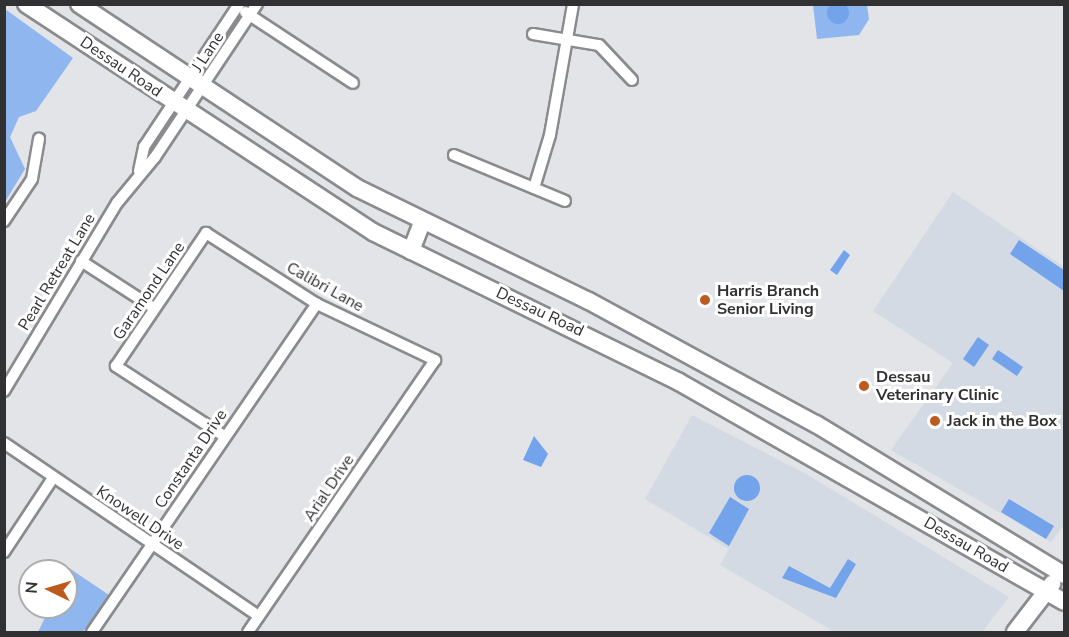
<!DOCTYPE html>
<style>
body{margin:0}
#map{position:relative;width:1069px;height:637px;overflow:hidden;background:#e2e4e7;font-family:"Nunito Sans",sans-serif}
div>[style]{position:absolute}
.built>*{inset:0;background:#d3dae3}
.green>*{inset:0;background:#90b6ef}
.water>*{inset:0;background:#72a3eb}
.round{border-radius:50%}
.roads{filter:drop-shadow(2px 0 #8a8b8e) drop-shadow(-2px 0 #8a8b8e) drop-shadow(0 2px #8a8b8e) drop-shadow(0 -2px #8a8b8e)}
.street>*{height:10px;margin:-5px;padding:0 5px;transform-origin:5px;border-radius:5px;background:#fff}
.primary>*{height:16px;margin:-8px;padding:0 8px;transform-origin:8px;border-radius:8px;background:#fff}
.dots>*{width:16px;height:16px;translate:-50% -50%;box-sizing:border-box;border:3px solid #fff;border-radius:50%}
span{translate:-50% -50%;white-space:nowrap;text-align:center;line-height:1.15;-webkit-text-stroke:6px #fff;paint-order:stroke}
.street-label{font-size:16px;color:#313133}
.poi-label{font-size:16px;color:#313133;font-weight:700}
.left{translate:0 -50%;text-align:left}
.frame{position:absolute;inset:0;border:6px solid #313133;pointer-events:none}
.north{position:absolute;left:18px;top:559px;width:60px;height:60px;box-sizing:border-box;background:#fff;border:2px solid #adadad;border-radius:50%;rotate:275deg;font-size:16px;font-weight:700;line-height:24px;text-align:center;color:#313133}
.north::after{content:'';display:block;margin:auto;width:21px;height:27px;background:#bd5b1e;clip-path:polygon(50% 0,100% 100%,50% 72%,0 100%)}
</style>
<div id="map">
<div class="built">
<div style="clip-path:polygon(953px 192px,1064px 267px,1064px 525px,1051px 542px,891px 450px,953px 363px,873px 311px)"></div>
<div style="clip-path:polygon(692px 415px,808px 475px,1009px 597px,982px 632px,835px 632px,720px 565px,729px 549px,645px 499px)"></div>
</div>
<div class="green">
<div style="clip-path:polygon(813px 5px,867px 5px,869px 19px,859px 35px,817px 39px)"></div>
<div style="clip-path:polygon(5px 9px,73px 58px,36px 111px,19px 117px,10px 137px,25px 169px,5px 202px)"></div>
<div style="clip-path:polygon(69px 568px,109px 595px,83px 632px,38px 632px,50px 607px,66px 607px)"></div>
</div>
<div class="water">
<div class="round" style="left:827px;top:2px;width:22px;height:22px"></div>
<div style="clip-path:polygon(1019px 240px,1064px 270px,1064px 291px,1010px 254px)"></div>
<div style="clip-path:polygon(844px 250px,850px 255px,837px 275px,830px 270px)"></div>
<div style="clip-path:polygon(978px 337px,989px 345px,974px 367px,963px 359px)"></div>
<div style="clip-path:polygon(998px 350px,1023px 367px,1017px 376px,992px 359px)"></div>
<div style="clip-path:polygon(534px 436px,548px 454px,541px 467px,523px 460px)"></div>
<div class="round" style="left:734px;top:475px;width:26px;height:26px"></div>
<div style="clip-path:polygon(730px 497px,749px 509px,729px 546px,709px 533px)"></div>
<div style="clip-path:polygon(1009px 499px,1054px 526px,1046px 539px,1001px 512px)"></div>
<div style="clip-path:polygon(848px 559px,856px 564px,836px 598px,782px 578px,789px 566px,830px 588px)"></div>
</div>
<div class="roads">
<div class="street">
<div style="left:245px;top:12px;width:129px;rotate:33.3deg"></div>
<div style="left:533px;top:34px;width:67px;rotate:9.5deg"></div>
<div style="left:599px;top:45px;width:48px;rotate:46.7deg"></div>
<div style="left:454px;top:155px;width:120px;rotate:22.5deg"></div>
<div style="left:139px;top:171px;width:25px;rotate:-78deg"></div>
<div style="left:144px;top:147px;width:172px;rotate:-56.4deg"></div>
<div style="left:534px;top:188px;width:55px;rotate:-73.2deg"></div>
<div style="left:550px;top:135px;width:133px;rotate:-80deg"></div>
<div style="left:4px;top:221px;width:50px;rotate:-56.3deg"></div>
<div style="left:32px;top:179px;width:41px;rotate:-80.1deg"></div>
<div style="left:81px;top:261px;width:87px;rotate:32.8deg"></div>
<div style="left:4px;top:391px;width:219px;rotate:-59deg"></div>
<div style="left:117px;top:203px;width:60px;rotate:-50.4deg"></div>
<div style="left:155px;top:157px;width:184px;rotate:-56.3deg"></div>
<div style="left:224px;top:436px;width:129px;rotate:-147.1deg"></div>
<div style="left:116px;top:366px;width:161px;rotate:-55.9deg"></div>
<div style="left:206px;top:233px;width:132px;rotate:32.6deg"></div>
<div style="left:317px;top:304px;width:131px;rotate:25.4deg"></div>
<div style="left:435px;top:360px;width:330px;rotate:124.5deg"></div>
<div style="left:4px;top:443px;width:308px;rotate:34.2deg"></div>
<div style="left:4px;top:552px;width:89px;rotate:-56.5deg"></div>
<div style="left:92px;top:632px;width:398px;rotate:-55.6deg"></div>
</div>
<div class="primary">
<div style="left:26px;top:4px;width:415px;rotate:33.3deg"></div>
<div style="left:373px;top:232px;width:341px;rotate:26.1deg"></div>
<div style="left:679px;top:382px;width:443px;rotate:29.7deg"></div>
<div style="left:79px;top:4px;width:333px;rotate:33.5deg"></div>
<div style="left:357px;top:188px;width:258px;rotate:26deg"></div>
<div style="left:589px;top:301px;width:258px;rotate:28.5deg"></div>
<div style="left:816px;top:424px;width:290px;rotate:31.3deg"></div>
<div style="left:411px;top:251px;width:30px;rotate:-69deg"></div>
<div style="left:1015px;top:632px;width:61px;rotate:-52.4deg"></div>
</div>
</div>
<div class="dots">
<div style="left:705px;top:300px;background:#bd5b1e"></div>
<div style="left:864px;top:386px;background:#bd5b1e"></div>
<div style="left:935px;top:421px;background:#bd5b1e"></div>
</div>
<div class="street-label">
<span style="left:208px;top:52px;rotate:-57deg">J Lane</span>
<span style="left:121px;top:67px;rotate:34deg">Dessau Road</span>
<span style="left:57px;top:272px;rotate:-59deg">Pearl Retreat Lane</span>
<span style="left:325px;top:287px;rotate:29deg">Calibri Lane</span>
<span style="left:149px;top:291px;rotate:-56deg">Garamond Lane</span>
<span style="left:540px;top:312px;rotate:25deg">Dessau Road</span>
<span style="left:191px;top:459px;rotate:-56deg">Constanta Drive</span>
<span style="left:329px;top:488px;rotate:-56deg">Arial Drive</span>
<span style="left:140px;top:518px;rotate:34deg">Knowell Drive</span>
<span style="left:966px;top:545px;rotate:30deg">Dessau Road</span>
</div>
<div class="poi-label">
<span class="left" style="left:717px;top:300px">Harris Branch<br>Senior Living</span>
<span class="left" style="left:876px;top:386px">Dessau<br>Veterinary Clinic</span>
<span class="left" style="left:947px;top:421px">Jack in the Box</span>
</div>
<div class="frame"></div>
<div class="north">N</div>
</div>
